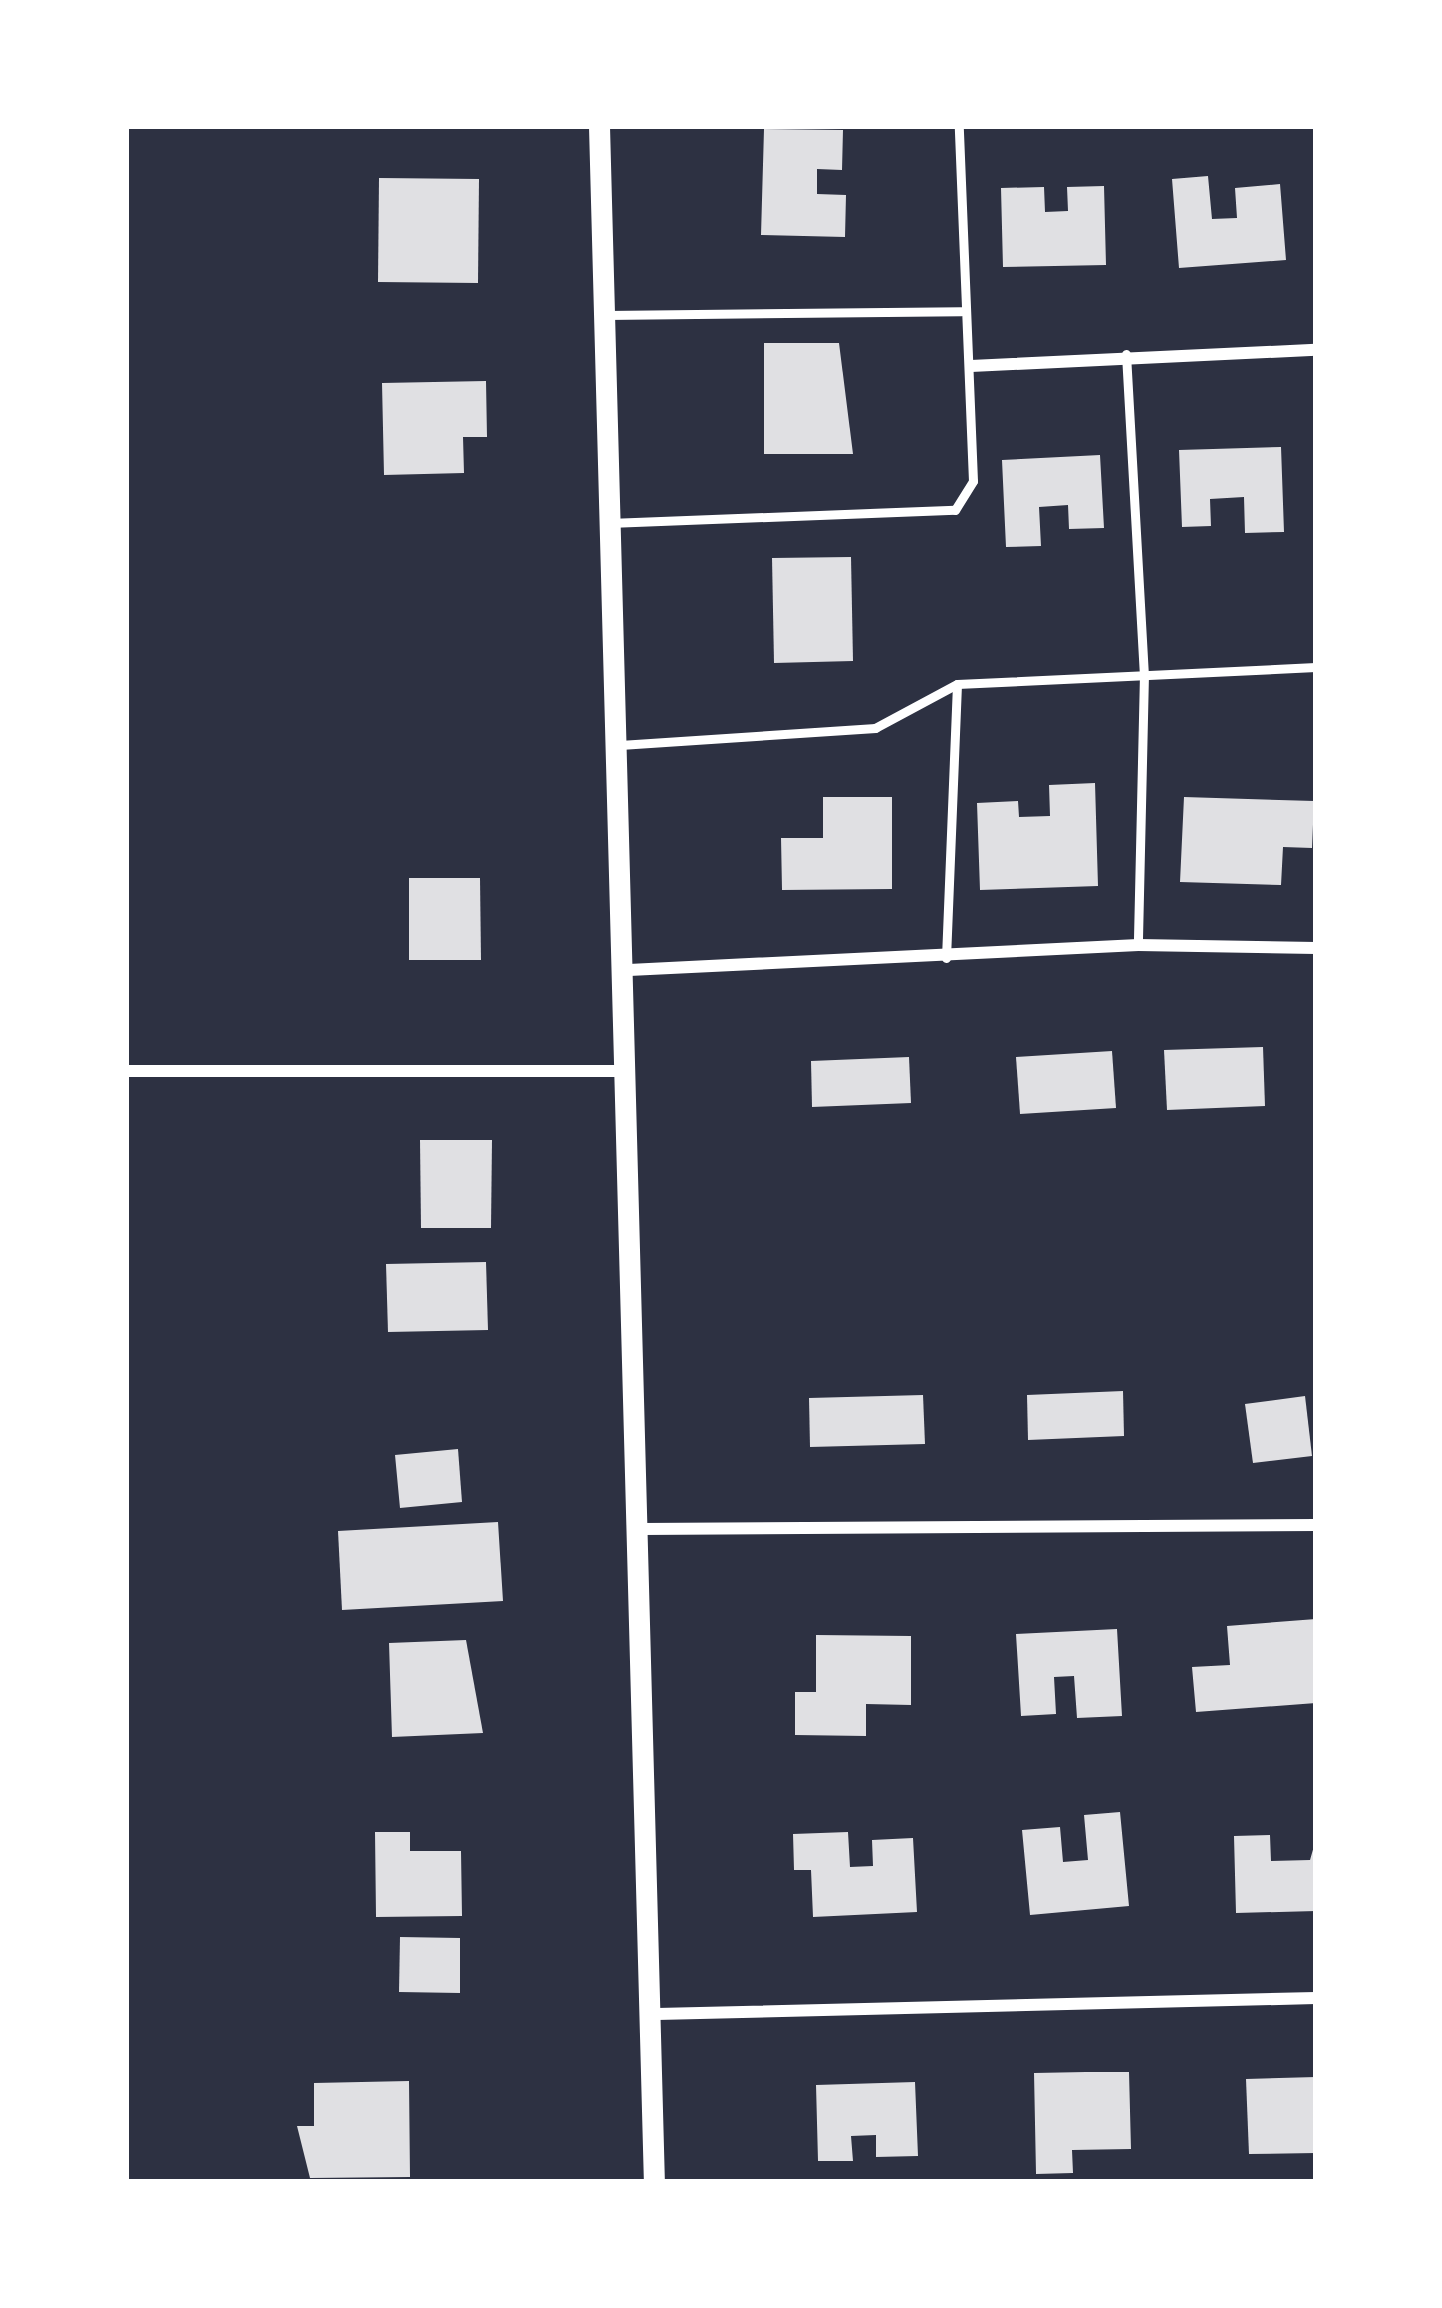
<!DOCTYPE html>
<style>
body{margin:0}
#map{position:relative;width:1442px;height:2308px;overflow:hidden;background:#2d3142;font-family:"Noto Sans",sans-serif}
div>[style]{position:absolute}
.building>*{inset:0;background:#e0e0e3}
.service>*{height:9px;margin:-4.5px;padding:0 4.5px;transform-origin:4.5px;border-radius:4.5px;background:#fff}
.minor>*{height:12px;margin:-6px;padding:0 6px;transform-origin:6px;border-radius:6px;background:#fff}
.tertiary>*{height:21px;margin:-10.5px;padding:0 10.5px;transform-origin:10.5px;border-radius:10.5px;background:#fff}
span{translate:-50% -50%;white-space:nowrap;text-align:center;line-height:1.15;-webkit-text-stroke:12px #fff;paint-order:stroke}
.frame{position:absolute;inset:0;border:129px solid #fff;pointer-events:none}
</style>
<div id="map">
<div class="building">
<div style="clip-path:polygon(764px 129px,843px 130px,842px 170px,817px 169px,817px 194px,846px 195px,845px 237px,761px 235px)"></div>
<div style="clip-path:polygon(1208px 176px,1212px 219px,1237px 218px,1235px 188px,1280px 184px,1286px 260px,1179px 268px,1172px 179px)"></div>
<div style="clip-path:polygon(379px 178px,479px 179px,478px 283px,378px 282px)"></div>
<div style="clip-path:polygon(1104px 186px,1106px 265px,1003px 267px,1001px 188px,1044px 187px,1045px 212px,1068px 211px,1067px 187px)"></div>
<div style="clip-path:polygon(764px 343px,839px 343px,853px 454px,764px 454px)"></div>
<div style="clip-path:polygon(486px 381px,487px 437px,463px 437px,464px 473px,384px 475px,382px 383px)"></div>
<div style="clip-path:polygon(1281px 447px,1284px 532px,1245px 533px,1244px 497px,1210px 499px,1211px 526px,1182px 527px,1179px 450px)"></div>
<div style="clip-path:polygon(1100px 455px,1104px 528px,1069px 529px,1068px 505px,1039px 507px,1041px 546px,1006px 547px,1002px 460px)"></div>
<div style="clip-path:polygon(851px 557px,853px 661px,774px 663px,772px 558px)"></div>
<div style="clip-path:polygon(1095px 783px,1098px 886px,980px 890px,977px 803px,1018px 801px,1019px 817px,1050px 816px,1049px 785px)"></div>
<div style="clip-path:polygon(823px 797px,892px 797px,892px 889px,782px 890px,781px 838px,823px 838px)"></div>
<div style="clip-path:polygon(1184px 797px,1314px 801px,1312px 848px,1283px 847px,1281px 885px,1180px 882px)"></div>
<div style="clip-path:polygon(409px 878px,480px 878px,481px 960px,409px 960px)"></div>
<div style="clip-path:polygon(1263px 1047px,1265px 1106px,1167px 1110px,1164px 1050px)"></div>
<div style="clip-path:polygon(1112px 1051px,1116px 1108px,1020px 1114px,1016px 1057px)"></div>
<div style="clip-path:polygon(909px 1057px,911px 1103px,812px 1107px,811px 1061px)"></div>
<div style="clip-path:polygon(420px 1140px,492px 1140px,491px 1228px,421px 1228px)"></div>
<div style="clip-path:polygon(486px 1262px,488px 1330px,388px 1332px,386px 1264px)"></div>
<div style="clip-path:polygon(1123px 1391px,1124px 1436px,1028px 1440px,1027px 1395px)"></div>
<div style="clip-path:polygon(923px 1395px,925px 1444px,810px 1447px,809px 1398px)"></div>
<div style="clip-path:polygon(1305px 1396px,1312px 1456px,1253px 1463px,1245px 1404px)"></div>
<div style="clip-path:polygon(458px 1449px,462px 1502px,400px 1508px,395px 1455px)"></div>
<div style="clip-path:polygon(498px 1522px,503px 1601px,342px 1610px,338px 1531px)"></div>
<div style="clip-path:polygon(1316px 1619px,1316px 1703px,1196px 1712px,1192px 1667px,1230px 1665px,1227px 1626px)"></div>
<div style="clip-path:polygon(1117px 1629px,1122px 1716px,1077px 1718px,1074px 1676px,1054px 1677px,1056px 1714px,1021px 1716px,1016px 1634px)"></div>
<div style="clip-path:polygon(816px 1635px,911px 1636px,911px 1705px,866px 1704px,866px 1736px,795px 1735px,795px 1692px,816px 1692px)"></div>
<div style="clip-path:polygon(466px 1640px,483px 1733px,392px 1737px,389px 1643px)"></div>
<div style="clip-path:polygon(1120px 1812px,1129px 1906px,1030px 1915px,1022px 1830px,1060px 1827px,1063px 1862px,1088px 1860px,1084px 1815px)"></div>
<div style="clip-path:polygon(375px 1832px,410px 1832px,410px 1851px,461px 1851px,462px 1916px,376px 1917px)"></div>
<div style="clip-path:polygon(848px 1832px,850px 1867px,873px 1866px,872px 1840px,913px 1838px,917px 1912px,813px 1917px,811px 1870px,794px 1870px,793px 1834px)"></div>
<div style="clip-path:polygon(1270px 1835px,1271px 1861px,1310px 1860px,1316px 1839px,1316px 1911px,1236px 1913px,1234px 1836px)"></div>
<div style="clip-path:polygon(400px 1937px,460px 1938px,460px 1993px,399px 1992px)"></div>
<div style="clip-path:polygon(1086px 2072px,1129px 2072px,1131px 2149px,1072px 2150px,1073px 2173px,1036px 2174px,1034px 2073px)"></div>
<div style="clip-path:polygon(1316px 2077px,1316px 2153px,1249px 2154px,1246px 2079px)"></div>
<div style="clip-path:polygon(409px 2081px,410px 2177px,310px 2178px,297px 2126px,314px 2126px,314px 2083px)"></div>
<div style="clip-path:polygon(915px 2082px,918px 2156px,876px 2157px,876px 2135px,851px 2136px,853px 2161px,818px 2161px,816px 2085px)"></div>
</div>
<div class="service">
<div style="left:606px;top:315px;width:355px;rotate:-0.6deg"></div>
<div style="left:1126px;top:354px;width:321px;rotate:86.8deg"></div>
<div style="left:1144px;top:674px;width:271px;rotate:91.3deg"></div>
<div style="left:609px;top:523px;width:346px;rotate:-2.2deg"></div>
<div style="left:955px;top:510px;width:34px;rotate:-58deg"></div>
<div style="left:973px;top:481px;width:355px;rotate:-92.3deg"></div>
<div style="left:620px;top:745px;width:256px;rotate:-3.8deg"></div>
<div style="left:875px;top:728px;width:93px;rotate:-28.2deg"></div>
<div style="left:946px;top:958px;width:274px;rotate:-87.7deg"></div>
<div style="left:957px;top:684px;width:359px;rotate:-2.7deg"></div>
</div>
<div class="minor">
<div style="left:971px;top:366px;width:345px;rotate:-2.7deg"></div>
<div style="left:629px;top:970px;width:510px;rotate:-2.81deg"></div>
<div style="left:1138px;top:945px;width:178px;rotate:1deg"></div>
<div style="left:126px;top:1071px;width:503px"></div>
<div style="left:642px;top:1529px;width:674px;rotate:-0.34deg"></div>
<div style="left:657px;top:2014px;width:659px;rotate:-1.39deg"></div>
</div>
<div class="tertiary">
<div style="left:599px;top:126px;width:2057px;rotate:88.47deg"></div>
</div>
<div class="frame"></div>
</div>
